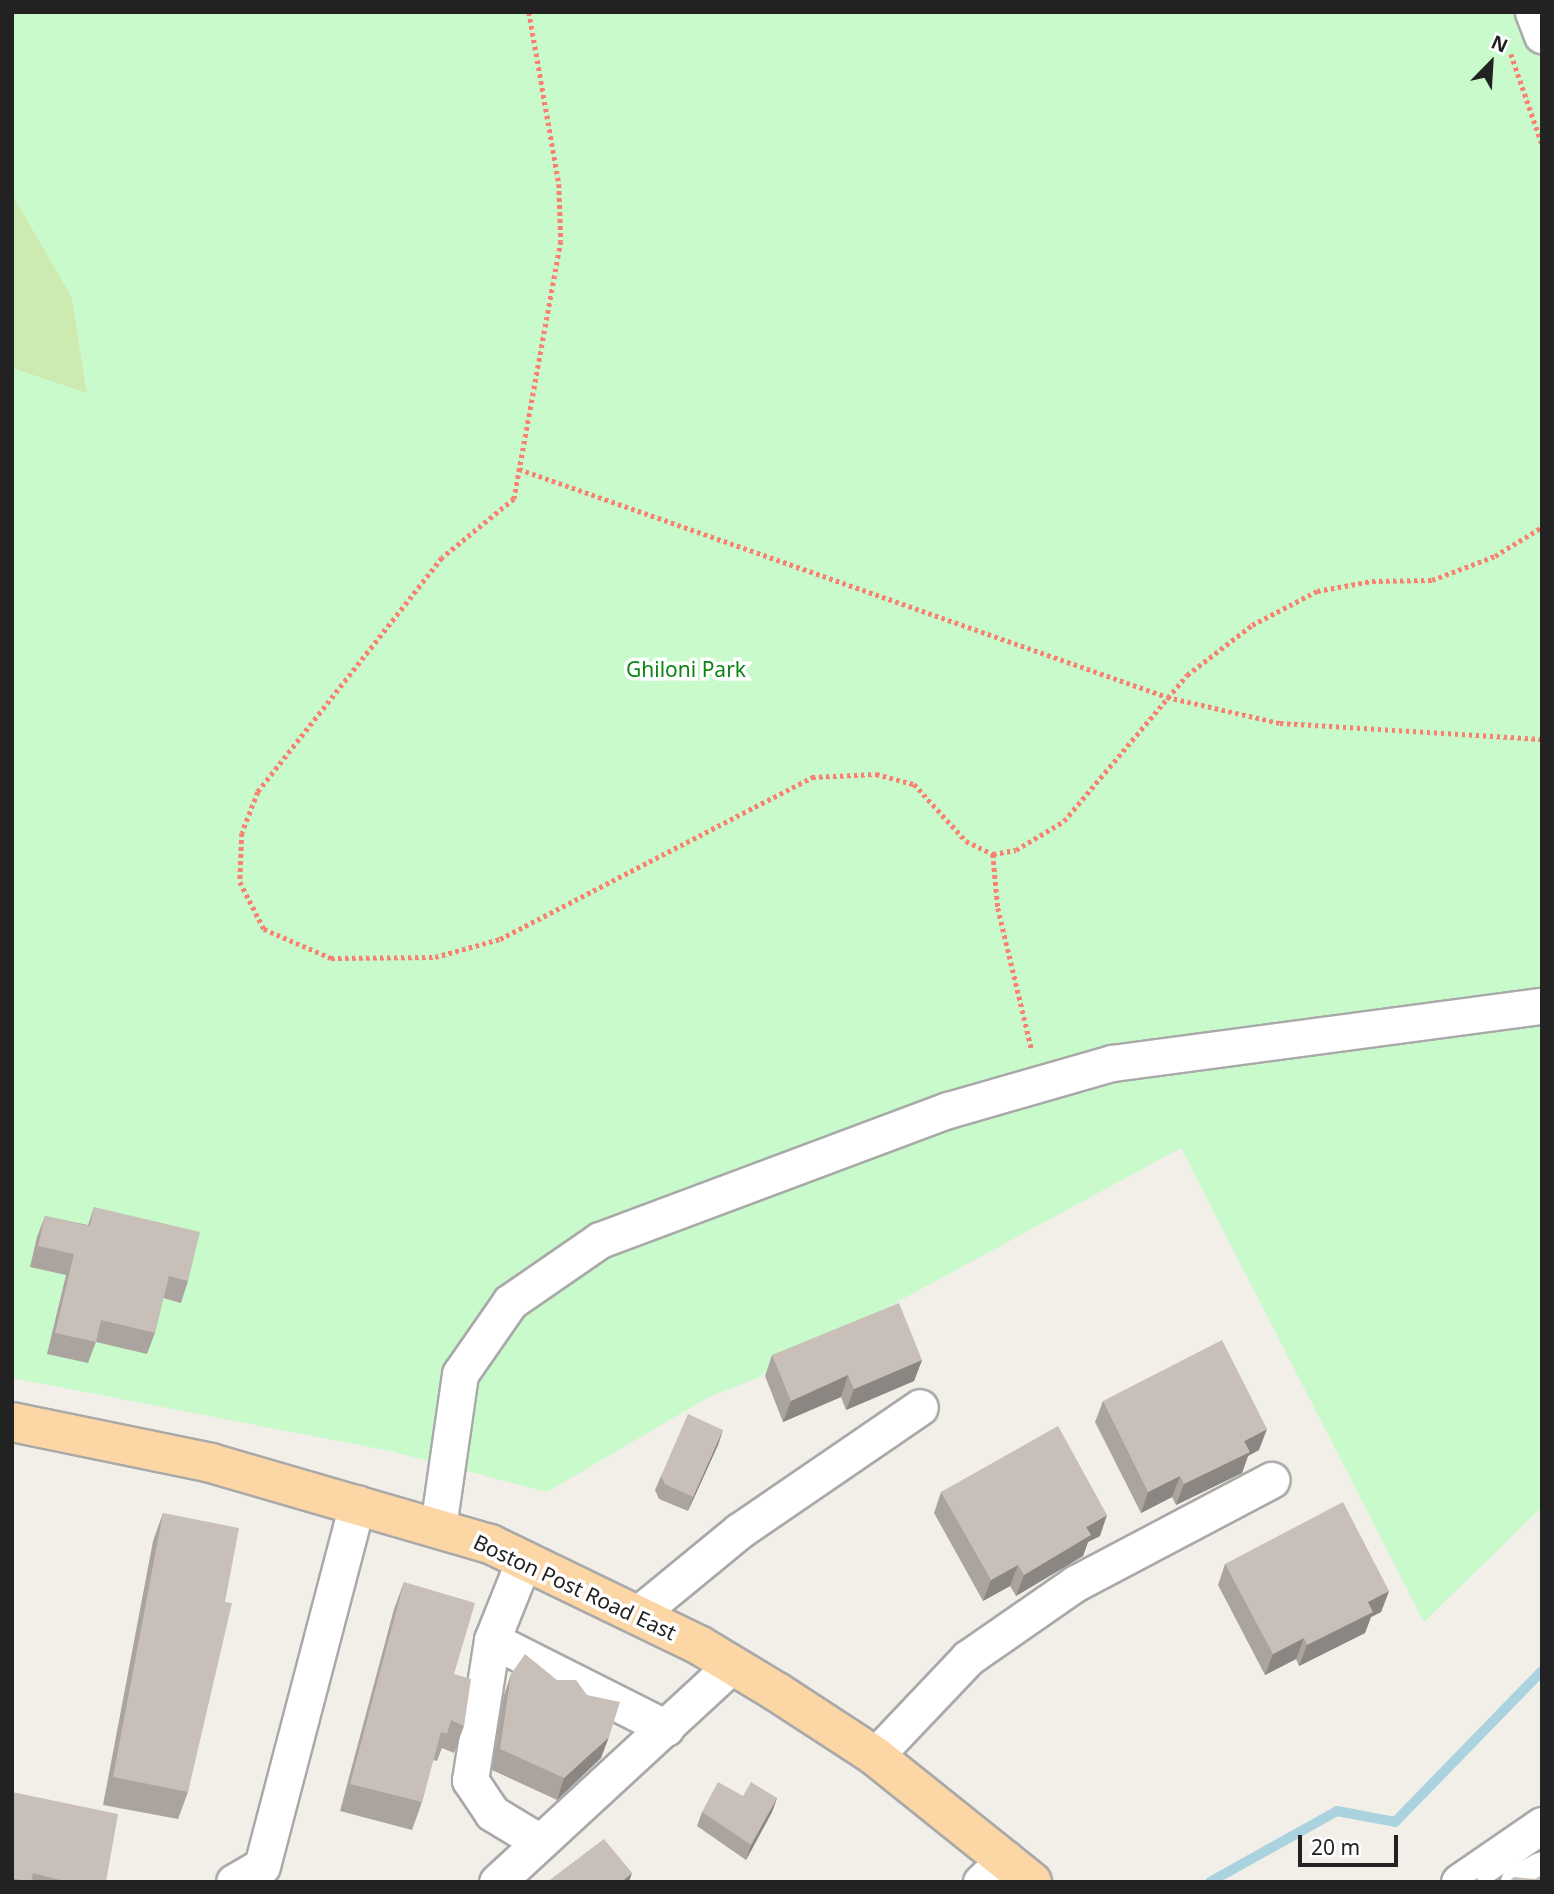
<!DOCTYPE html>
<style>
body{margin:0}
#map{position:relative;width:1554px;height:1894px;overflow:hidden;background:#f2efe9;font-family:"Noto Sans",sans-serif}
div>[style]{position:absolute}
.grass>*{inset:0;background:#cdebb0}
.park>*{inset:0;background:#c8facc}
.stream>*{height:10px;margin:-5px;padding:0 5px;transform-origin:5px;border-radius:5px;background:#aad3df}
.path>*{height:4.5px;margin-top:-2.25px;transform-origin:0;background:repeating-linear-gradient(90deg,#fa8072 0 3.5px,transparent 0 7px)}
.roads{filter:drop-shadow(2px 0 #a9a9a9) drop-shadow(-2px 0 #a9a9a9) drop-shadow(0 2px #a9a9a9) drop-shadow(0 -2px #a9a9a9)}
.minor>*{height:35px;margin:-17.5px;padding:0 17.5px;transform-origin:17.5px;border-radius:17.5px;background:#fff}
.major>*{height:38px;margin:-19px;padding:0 19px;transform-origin:19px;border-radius:19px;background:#fcd6a4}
.wall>*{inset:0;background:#aba49e}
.shaded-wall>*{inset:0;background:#8b8681}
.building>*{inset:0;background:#c7bfb8}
span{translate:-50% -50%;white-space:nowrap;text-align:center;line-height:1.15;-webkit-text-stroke:7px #fff;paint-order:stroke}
.park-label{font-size:21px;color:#0c8416}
.street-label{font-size:21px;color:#222}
.frame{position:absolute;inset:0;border:14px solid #222;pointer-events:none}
.north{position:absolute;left:1456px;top:28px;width:70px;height:70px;-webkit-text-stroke:5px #fff;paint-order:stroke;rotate:24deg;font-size:19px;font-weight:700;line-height:28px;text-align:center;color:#222}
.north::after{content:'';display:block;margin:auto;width:24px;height:32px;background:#222;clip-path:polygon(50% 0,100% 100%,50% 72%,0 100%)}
.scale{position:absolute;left:1298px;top:1835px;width:100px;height:32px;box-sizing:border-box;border:4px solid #222;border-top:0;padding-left:9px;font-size:21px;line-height:24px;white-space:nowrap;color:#222;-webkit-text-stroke:5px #fff;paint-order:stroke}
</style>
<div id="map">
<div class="grass">
<div style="clip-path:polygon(12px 194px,72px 297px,87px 394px,12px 368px)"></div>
</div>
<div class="park">
<div style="clip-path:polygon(12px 12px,1542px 12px,1542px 1507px,1424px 1622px,1181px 1148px,755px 1379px,709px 1397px,547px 1492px,390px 1451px,12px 1378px,12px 368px,87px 393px,72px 297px,12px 194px)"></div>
</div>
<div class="stream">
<div style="left:1210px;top:1882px;width:145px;rotate:-29.2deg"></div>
<div style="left:1337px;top:1811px;width:59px;rotate:10.7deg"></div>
<div style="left:1395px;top:1822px;width:211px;rotate:-45.8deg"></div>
</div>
<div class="path">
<div style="left:529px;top:12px;width:175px;rotate:80.1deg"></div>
<div style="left:559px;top:184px;width:57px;rotate:88deg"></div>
<div style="left:561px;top:241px;width:262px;rotate:100.3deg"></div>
<div style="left:514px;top:499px;width:93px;rotate:140.7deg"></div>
<div style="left:442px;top:558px;width:298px;rotate:128.2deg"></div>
<div style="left:258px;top:792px;width:44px;rotate:111.3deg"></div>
<div style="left:242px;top:833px;width:49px;rotate:92.3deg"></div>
<div style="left:240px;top:882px;width:53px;rotate:62.9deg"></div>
<div style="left:264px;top:929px;width:73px;rotate:23.4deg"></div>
<div style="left:331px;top:958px;width:104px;rotate:-0.6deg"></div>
<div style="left:435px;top:957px;width:67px;rotate:-15.5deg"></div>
<div style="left:500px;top:939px;width:352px;rotate:-27.4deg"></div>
<div style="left:812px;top:777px;width:64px;rotate:-2.7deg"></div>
<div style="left:876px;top:774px;width:39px;rotate:15deg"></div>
<div style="left:914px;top:784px;width:77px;rotate:47.6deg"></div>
<div style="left:966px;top:841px;width:30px;rotate:26deg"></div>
<div style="left:993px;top:854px;width:23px;rotate:-10deg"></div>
<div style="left:1016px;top:850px;width:56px;rotate:-31.1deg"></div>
<div style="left:1064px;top:821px;width:191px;rotate:-49.9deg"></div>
<div style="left:1187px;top:675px;width:82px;rotate:-37.6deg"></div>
<div style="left:1252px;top:625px;width:73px;rotate:-27.6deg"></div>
<div style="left:1317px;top:591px;width:56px;rotate:-10.3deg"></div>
<div style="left:1372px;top:581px;width:60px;rotate:-1deg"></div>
<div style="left:1432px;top:580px;width:67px;rotate:-20.9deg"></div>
<div style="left:1495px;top:556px;width:55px;rotate:-31.7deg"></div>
<div style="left:1511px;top:54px;width:95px;rotate:71deg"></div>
<div style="left:519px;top:469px;width:687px;rotate:19.38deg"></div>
<div style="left:1167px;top:697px;width:116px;rotate:13deg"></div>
<div style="left:1280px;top:723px;width:262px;rotate:3.5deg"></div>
<div style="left:993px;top:854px;width:54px;rotate:84.7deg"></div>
<div style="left:998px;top:908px;width:147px;rotate:76.6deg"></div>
</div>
<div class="roads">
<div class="minor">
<div style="left:1533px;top:12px;width:25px;rotate:69deg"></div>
<div style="left:438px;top:1527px;width:155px;rotate:-81.8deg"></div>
<div style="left:460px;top:1374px;width:88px;rotate:-55.2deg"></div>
<div style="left:510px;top:1302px;width:109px;rotate:-34.6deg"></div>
<div style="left:600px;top:1240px;width:371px;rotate:-20.5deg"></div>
<div style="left:948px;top:1110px;width:171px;rotate:-16deg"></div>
<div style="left:1112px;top:1063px;width:434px;rotate:-7.6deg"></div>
<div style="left:524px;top:1560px;width:86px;rotate:111.8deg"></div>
<div style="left:492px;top:1640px;width:142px;rotate:98.9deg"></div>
<div style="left:470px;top:1780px;width:40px;rotate:56deg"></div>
<div style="left:492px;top:1813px;width:56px;rotate:31.1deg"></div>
<div style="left:638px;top:1614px;width:131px;rotate:-39.4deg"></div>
<div style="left:739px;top:1531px;width:219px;rotate:-34.4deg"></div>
<div style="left:492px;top:1640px;width:195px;rotate:26.8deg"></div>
<div style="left:875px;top:1756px;width:135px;rotate:-46.5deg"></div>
<div style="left:968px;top:1658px;width:131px;rotate:-34.8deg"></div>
<div style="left:1076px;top:1583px;width:221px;rotate:-27.8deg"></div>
<div style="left:234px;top:1882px;width:32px;rotate:-30deg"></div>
<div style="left:262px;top:1866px;width:375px;rotate:-75.3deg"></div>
<div style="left:497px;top:1882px;width:320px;rotate:-42.7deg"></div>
<div style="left:981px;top:1882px;width:34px;rotate:-43deg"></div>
<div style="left:1459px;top:1882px;width:101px;rotate:-34.5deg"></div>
<div style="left:1518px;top:1882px;width:27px;rotate:-28deg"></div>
</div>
<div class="major">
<div style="left:12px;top:1422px;width:203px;rotate:11.6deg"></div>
<div style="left:211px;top:1463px;width:291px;rotate:16.2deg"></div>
<div style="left:490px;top:1544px;width:232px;rotate:25.8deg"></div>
<div style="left:699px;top:1645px;width:91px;rotate:31.1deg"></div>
<div style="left:777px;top:1692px;width:117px;rotate:33.1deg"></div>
<div style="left:875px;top:1756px;width:201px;rotate:38.7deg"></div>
</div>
</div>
<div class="wall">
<div style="clip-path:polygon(94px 1207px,188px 1281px,181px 1303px,163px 1298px,155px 1333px,147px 1354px,96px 1342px,88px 1363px,47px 1354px,66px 1275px,30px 1267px,37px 1237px,45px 1216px,88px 1225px)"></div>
<div style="clip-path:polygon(772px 1355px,922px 1360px,914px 1381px,846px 1410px,841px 1397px,783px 1422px,765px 1376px)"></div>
<div style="clip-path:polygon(1103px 1401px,1259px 1450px,1248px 1456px,1242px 1473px,1176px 1505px,1172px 1497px,1141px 1513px,1095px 1422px)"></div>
<div style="clip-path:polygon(723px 1430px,718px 1445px,688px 1511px,659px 1499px,655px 1490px,661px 1476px)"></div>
<div style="clip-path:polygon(941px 1492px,1100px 1536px,1088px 1542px,1083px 1556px,1016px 1596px,1010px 1586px,983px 1601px,934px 1513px)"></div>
<div style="clip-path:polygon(163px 1513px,225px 1602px,188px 1792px,178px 1819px,103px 1805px,153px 1541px)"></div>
<div style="clip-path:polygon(1225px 1564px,1389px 1591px,1381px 1612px,1371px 1617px,1365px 1633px,1299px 1666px,1296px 1659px,1265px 1675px,1218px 1585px)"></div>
<div style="clip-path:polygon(404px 1582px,454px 1674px,464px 1726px,454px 1753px,442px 1748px,437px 1761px,433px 1760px,422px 1802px,412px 1830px,340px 1811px,394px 1609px)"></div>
<div style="clip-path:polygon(511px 1674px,601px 1758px,557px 1800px,492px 1770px,504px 1695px)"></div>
<div style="clip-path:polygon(12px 1792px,106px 1882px,12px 1882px)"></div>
<div style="clip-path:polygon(743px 1796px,777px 1798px,772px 1812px,746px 1860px,697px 1826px,702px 1812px)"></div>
</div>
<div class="shaded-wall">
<div style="clip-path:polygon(922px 1360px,914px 1381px,846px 1410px,854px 1389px)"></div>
<div style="clip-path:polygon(848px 1375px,841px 1397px,783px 1422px,791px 1401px)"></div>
<div style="clip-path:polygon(1267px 1429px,1259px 1450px,1248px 1456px,1242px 1473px,1176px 1505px,1184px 1484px,1244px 1441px)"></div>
<div style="clip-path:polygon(723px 1430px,718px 1445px,688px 1511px,693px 1497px)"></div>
<div style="clip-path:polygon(1180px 1476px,1172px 1497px,1141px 1513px,1148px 1492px)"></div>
<div style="clip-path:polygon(1107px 1515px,1100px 1536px,1088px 1542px,1083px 1556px,1016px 1596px,1024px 1575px,1086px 1527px)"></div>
<div style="clip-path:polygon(1018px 1565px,1010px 1586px,983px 1601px,991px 1580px)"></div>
<div style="clip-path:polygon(1389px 1591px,1381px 1612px,1371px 1617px,1365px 1633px,1299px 1666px,1307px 1645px,1368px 1602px)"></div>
<div style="clip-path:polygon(1304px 1638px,1296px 1659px,1265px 1675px,1273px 1654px)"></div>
<div style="clip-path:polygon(609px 1737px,601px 1758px,557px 1800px,564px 1778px)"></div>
<div style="clip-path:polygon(777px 1798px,772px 1812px,746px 1860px,751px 1845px)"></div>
<div style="clip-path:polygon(632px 1873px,629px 1882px,621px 1882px)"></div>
</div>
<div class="building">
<div style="clip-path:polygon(94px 1207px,200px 1232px,188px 1281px,169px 1276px,155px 1333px,101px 1320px,96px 1342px,55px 1333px,74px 1254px,38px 1246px,45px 1216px,90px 1226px)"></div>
<div style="clip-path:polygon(899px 1303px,922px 1360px,854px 1389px,848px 1375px,791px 1401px,772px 1355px)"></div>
<div style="clip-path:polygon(1222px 1340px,1267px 1429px,1244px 1441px,1250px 1452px,1184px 1484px,1180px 1476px,1148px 1492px,1103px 1401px)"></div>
<div style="clip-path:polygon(688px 1414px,723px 1430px,693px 1497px,665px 1484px,661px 1476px)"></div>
<div style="clip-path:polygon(1058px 1426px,1107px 1515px,1086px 1527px,1091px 1535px,1024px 1575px,1018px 1565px,991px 1580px,941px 1492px)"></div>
<div style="clip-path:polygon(1343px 1502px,1389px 1591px,1368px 1602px,1373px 1612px,1307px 1645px,1304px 1638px,1273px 1654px,1225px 1564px)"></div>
<div style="clip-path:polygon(163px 1513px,239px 1528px,225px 1602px,232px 1603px,188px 1792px,113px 1777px)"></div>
<div style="clip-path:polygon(404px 1582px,475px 1603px,454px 1674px,471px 1679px,464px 1726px,451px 1720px,447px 1734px,441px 1732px,422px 1802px,350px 1784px)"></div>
<div style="clip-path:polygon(525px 1654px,557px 1680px,576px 1680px,587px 1695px,620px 1702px,609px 1737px,564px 1778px,500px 1749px,511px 1674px)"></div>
<div style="clip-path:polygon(718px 1782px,743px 1796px,751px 1782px,777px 1798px,751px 1845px,702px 1812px)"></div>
<div style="clip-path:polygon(12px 1792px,118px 1814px,106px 1882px,68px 1882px,33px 1873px,31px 1882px,12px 1878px)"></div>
<div style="clip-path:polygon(604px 1839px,632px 1873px,621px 1882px,547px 1882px)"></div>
<div style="clip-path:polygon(1542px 1875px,1542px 1882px,1508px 1882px,1514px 1877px,1535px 1879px)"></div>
<div style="clip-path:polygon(1477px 1878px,1480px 1882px,1471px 1882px)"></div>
</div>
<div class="park-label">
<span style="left:686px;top:669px">Ghiloni Park</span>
</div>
<div class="street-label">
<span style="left:575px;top:1587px;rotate:25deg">Boston Post Road East</span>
</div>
<div class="frame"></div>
<div class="north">N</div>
<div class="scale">20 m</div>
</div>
